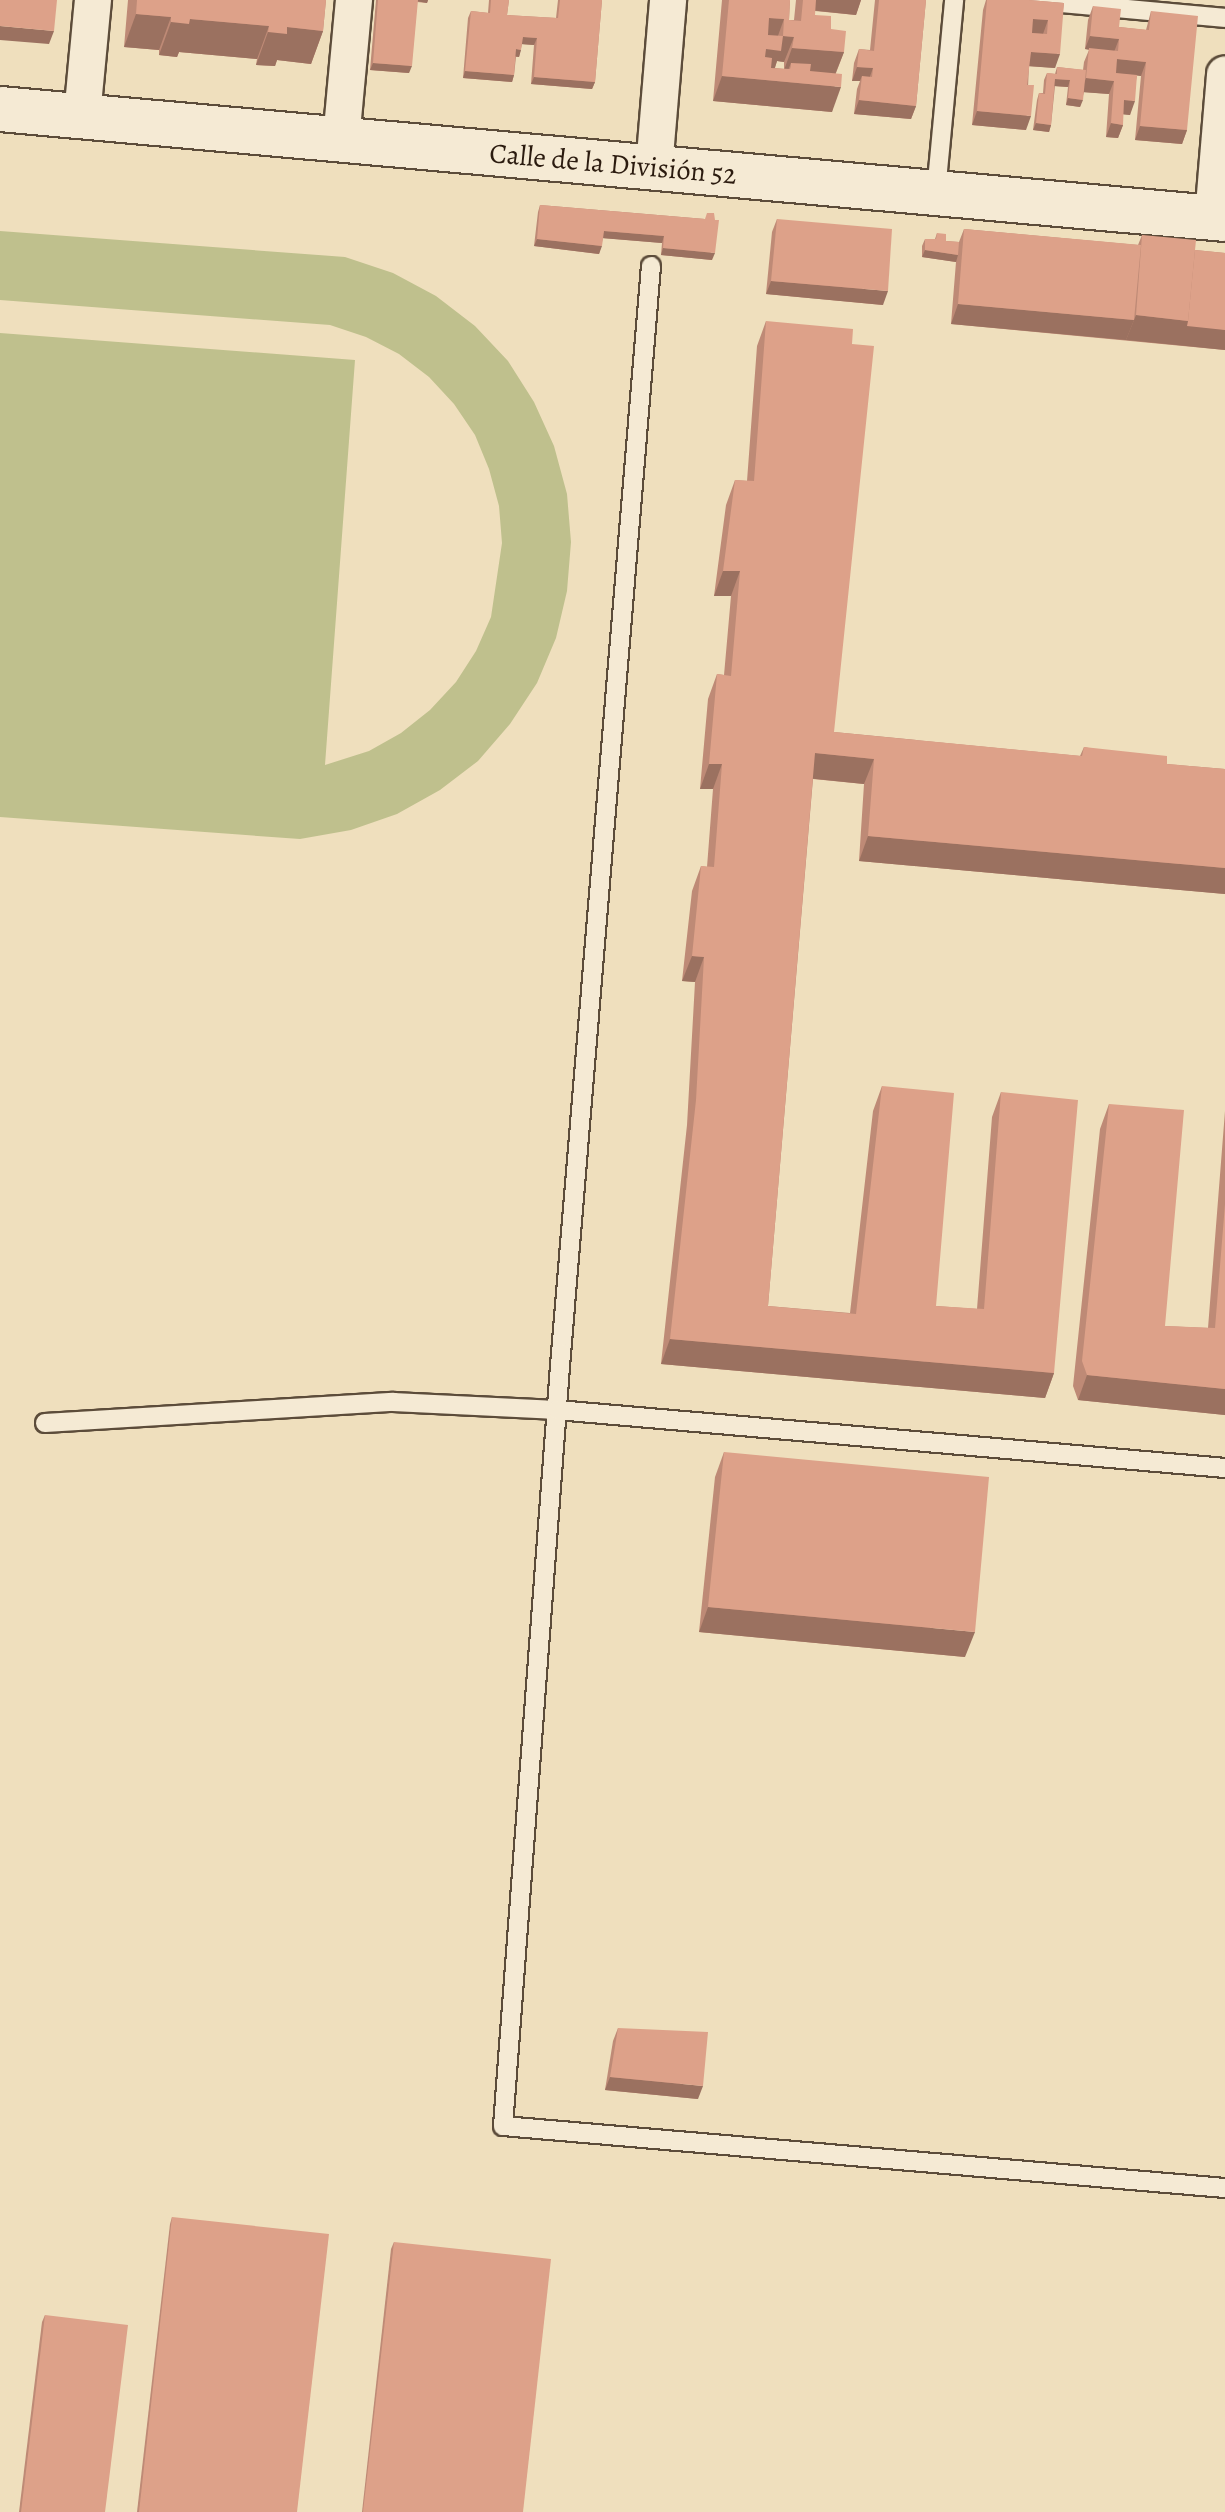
<!DOCTYPE html>
<meta charset="utf-8">
<style>
body{margin:0}
#map{position:relative;width:1225px;height:2512px;overflow:hidden;background:#efdfbd;font-family:Alegreya,serif}
div>[style]{position:absolute}
.green>*{inset:0;background:#bfc08d}
.roads{filter:drop-shadow(2px 0 #5c4c3a) drop-shadow(-2px 0 #5c4c3a) drop-shadow(0 2px #5c4c3a) drop-shadow(0 -2px #5c4c3a)}
.lane>*{height:18px;margin:-9px;padding:0 9px;transform-origin:9px;border-radius:9px;background:#f5ead4}
.street>*{height:36px;margin:-18px;padding:0 18px;transform-origin:18px;border-radius:18px;background:#f5ead4}
.secondary>*{height:44px;margin:-22px;padding:0 22px;transform-origin:22px;border-radius:22px;background:#f5ead4}
.wall>*{inset:0;background:#be8a76}
.shaded-wall>*{inset:0;background:#9b7160}
.building>*{inset:0;background:#dda189}
span{translate:-50% -50%;white-space:nowrap;text-align:center;line-height:1.15;-webkit-text-stroke:6px #f5ead4;paint-order:stroke}
.street-label{font-size:28px;color:#2b1b0f}
</style>
<div id="map">
<div class="green">
<div style="clip-path:polygon(0 231px,345px 257px,393px 273px,436px 296px,475px 326px,508px 361px,534px 402px,554px 446px,567px 494px,571px 542px,567px 591px,556px 638px,537px 683px,510px 724px,478px 761px,440px 790px,397px 814px,351px 830px,300px 839px,0 817px,0 333px,355px 360px,325px 765px,369px 751px,401px 733px,430px 710px,456px 682px,476px 651px,491px 617px,502px 543px,499px 506px,489px 469px,475px 435px,454px 404px,429px 377px,399px 354px,366px 337px,330px 325px,0 300px)"></div>
</div>
<div class="roads">
<div class="lane">
<div style="left:1029px;top:0;width:197px;rotate:5.2deg"></div>
<div style="left:936px;top:192px;width:193px;rotate:-84.6deg"></div>
<div style="left:651px;top:266px;width:1091px;rotate:94.73deg"></div>
<div style="left:561px;top:1353px;width:775px;rotate:94.29deg"></div>
<div style="left:503px;top:2126px;width:725px;rotate:4.91deg"></div>
<div style="left:45px;top:1423px;width:349px;rotate:-3.5deg"></div>
<div style="left:393px;top:1402px;width:164px;rotate:2.8deg"></div>
<div style="left:557px;top:1410px;width:671px;rotate:4.96deg"></div>
</div>
<div class="street">
<div style="left:82px;top:116px;width:117px;rotate:-84.6deg"></div>
<div style="left:341px;top:140px;width:141px;rotate:-84.7deg"></div>
<div style="left:654px;top:168px;width:169px;rotate:-85.2deg"></div>
<div style="left:1213px;top:218px;width:144px;rotate:-85.2deg"></div>
</div>
<div class="secondary">
<div style="left:0;top:109px;width:1230px;rotate:5.13deg"></div>
</div>
</div>
<div class="wall">
<div style="clip-path:polygon(128px 0,326px 0,323px 31px,311px 64px,277px 60px,275px 66px,256px 65px,257px 59px,179px 52px,177px 57px,159px 55px,159px 50px,124px 47px)"></div>
<div style="clip-path:polygon(376px 0,428px 0,427px 3px,417px 2px,409px 73px,370px 70px)"></div>
<div style="clip-path:polygon(489px 0,509px 0,507px 15px,556px 18px,558px 0,602px 0,595px 82px,592px 89px,531px 84px,534px 45px,522px 44px,519px 57px,516px 57px,514px 75px,512px 82px,463px 78px,468px 18px,471px 11px,488px 13px)"></div>
<div style="clip-path:polygon(evenodd,722px 0,790px 0,789px 20px,794px 20px,796px 0,861px 0,856px 15px,815px 11px,815px 15px,831px 29px,844px 52px,836px 73px,832px 112px,713px 101px,722px 0,777px 61px,784px 62px,784px 69px,775px 68px,777px 61px)"></div>
<div style="clip-path:polygon(875px 0,926px 0,916px 106px,911px 119px,854px 114px,857px 89px,860px 81px,852px 81px,854px 63px,859px 49px,870px 50px)"></div>
<div style="clip-path:polygon(986px 0,1029px 0,1064px 3px,1055px 68px,1029px 66px,1026px 130px,972px 125px,983px 10px)"></div>
<div style="clip-path:polygon(1093px 6px,1119px 27px,1146px 30px,1151px 11px,1187px 130px,1182px 144px,1135px 140px,1141px 76px,1137px 75px,1130px 115px,1123px 114px,1123px 125px,1118px 138px,1106px 137px,1109px 94px,1084px 92px,1080px 107px,1066px 105px,1068px 87px,1055px 86px,1051px 125px,1049px 132px,1033px 130px,1037px 100px,1039px 93px,1043px 93px,1044px 80px,1047px 73px,1055px 74px,1057px 67px,1083px 70px,1084px 62px,1089px 50px,1085px 49px,1088px 20px)"></div>
<div style="clip-path:polygon(540px 205px,705px 219px,712px 260px,661px 255px,662px 243px,603px 238px,599px 254px,534px 246px,538px 212px)"></div>
<div style="clip-path:polygon(777px 219px,883px 305px,766px 294px,772px 232px)"></div>
<div style="clip-path:polygon(964px 229px,1138px 245px,1142px 235px,1195px 250px,1225px 253px,1225px 350px,951px 324px,956px 262px,922px 257px,922px 246px,925px 239px,935px 239px,937px 233px,946px 241px,959px 242px)"></div>
<div style="clip-path:polygon(766px 321px,834px 732px,1080px 756px,1084px 747px,1167px 764px,1225px 769px,1225px 894px,859px 861px,864px 784px,813px 779px,768px 1306px,850px 1313px,873px 1111px,882px 1086px,936px 1306px,977px 1309px,992px 1117px,1001px 1092px,1054px 1373px,1045px 1398px,661px 1364px,687px 1125px,695px 982px,682px 981px,692px 891px,701px 866px,707px 867px,713px 789px,700px 789px,708px 699px,717px 674px,724px 675px,731px 596px,714px 596px,726px 505px,735px 480px,747px 481px,757px 346px)"></div>
<div style="clip-path:polygon(1109px 1104px,1165px 1326px,1208px 1328px,1225px 1111px,1225px 1415px,1078px 1400px,1073px 1386px,1100px 1129px)"></div>
<div style="clip-path:polygon(724px 1452px,965px 1657px,699px 1632px,715px 1477px)"></div>
<div style="clip-path:polygon(618px 2028px,698px 2099px,605px 2090px,613px 2041px)"></div>
<div style="clip-path:polygon(172px 2217px,297px 2512px,137px 2512px,170px 2224px)"></div>
<div style="clip-path:polygon(394px 2242px,523px 2512px,362px 2512px,391px 2249px)"></div>
<div style="clip-path:polygon(45px 2315px,105px 2512px,19px 2512px,42px 2322px)"></div>
</div>
<div class="shaded-wall">
<div style="clip-path:polygon(416px 0,428px 0,427px 3px,416px 1px)"></div>
<div style="clip-path:polygon(812px 0,861px 0,856px 15px,809px 10px)"></div>
<div style="clip-path:polygon(136px 14px,171px 17px,159px 50px,124px 47px)"></div>
<div style="clip-path:polygon(769px 18px,784px 19px,775px 44px,760px 42px)"></div>
<div style="clip-path:polygon(190px 19px,269px 26px,257px 59px,179px 52px,177px 57px,159px 55px,171px 22px)"></div>
<div style="clip-path:polygon(1033px 19px,1048px 20px,1043px 34px,1028px 33px)"></div>
<div style="clip-path:polygon(0 26px,54px 31px,49px 44px,0 40px)"></div>
<div style="clip-path:polygon(287px 27px,323px 31px,311px 64px,277px 60px,275px 66px,256px 65px,268px 32px)"></div>
<div style="clip-path:polygon(783px 36px,794px 37px,784px 62px,777px 61px,772px 76px,757px 74px,766px 49px)"></div>
<div style="clip-path:polygon(1090px 36px,1119px 39px,1114px 52px,1085px 49px)"></div>
<div style="clip-path:polygon(523px 37px,537px 38px,534px 45px,520px 44px)"></div>
<div style="clip-path:polygon(792px 48px,844px 52px,834px 77px,790px 69px,791px 63px,787px 73px,783px 73px)"></div>
<div style="clip-path:polygon(516px 49px,521px 50px,519px 57px,514px 56px)"></div>
<div style="clip-path:polygon(1031px 52px,1060px 54px,1055px 68px,1026px 66px)"></div>
<div style="clip-path:polygon(1117px 59px,1146px 62px,1141px 76px,1112px 73px)"></div>
<div style="clip-path:polygon(373px 63px,412px 66px,409px 73px,370px 70px)"></div>
<div style="clip-path:polygon(857px 67px,873px 68px,868px 82px,862px 76px,860px 81px,852px 81px)"></div>
<div style="clip-path:polygon(465px 71px,514px 75px,512px 82px,463px 78px)"></div>
<div style="clip-path:polygon(722px 76px,841px 87px,832px 112px,713px 101px)"></div>
<div style="clip-path:polygon(534px 77px,595px 82px,592px 89px,531px 84px)"></div>
<div style="clip-path:polygon(1086px 78px,1114px 81px,1109px 94px,1081px 92px)"></div>
<div style="clip-path:polygon(1055px 79px,1070px 80px,1068px 87px,1053px 86px)"></div>
<div style="clip-path:polygon(1068px 98px,1083px 100px,1080px 107px,1066px 105px)"></div>
<div style="clip-path:polygon(859px 100px,916px 106px,911px 119px,854px 114px)"></div>
<div style="clip-path:polygon(1124px 100px,1135px 101px,1130px 115px,1119px 114px)"></div>
<div style="clip-path:polygon(977px 111px,1031px 116px,1026px 130px,972px 125px)"></div>
<div style="clip-path:polygon(1036px 123px,1051px 125px,1049px 132px,1033px 130px)"></div>
<div style="clip-path:polygon(1111px 123px,1123px 125px,1118px 138px,1106px 137px)"></div>
<div style="clip-path:polygon(1140px 126px,1187px 130px,1182px 144px,1135px 140px)"></div>
<div style="clip-path:polygon(604px 231px,664px 236px,662px 243px,601px 238px)"></div>
<div style="clip-path:polygon(537px 239px,602px 246px,599px 254px,534px 246px)"></div>
<div style="clip-path:polygon(663px 248px,715px 253px,712px 260px,661px 255px)"></div>
<div style="clip-path:polygon(925px 250px,958px 255px,956px 262px,922px 257px)"></div>
<div style="clip-path:polygon(771px 281px,888px 291px,883px 305px,766px 294px)"></div>
<div style="clip-path:polygon(958px 304px,1134px 320px,1126px 340px,951px 324px)"></div>
<div style="clip-path:polygon(1136px 315px,1188px 321px,1225px 330px,1225px 350px,1126px 340px)"></div>
<div style="clip-path:polygon(723px 571px,740px 571px,731px 596px,714px 596px)"></div>
<div style="clip-path:polygon(815px 753px,874px 759px,864px 784px,806px 778px)"></div>
<div style="clip-path:polygon(709px 764px,722px 764px,713px 789px,700px 789px)"></div>
<div style="clip-path:polygon(868px 836px,1225px 868px,1225px 894px,859px 861px)"></div>
<div style="clip-path:polygon(692px 956px,704px 957px,695px 982px,682px 981px)"></div>
<div style="clip-path:polygon(670px 1339px,1054px 1373px,1045px 1398px,661px 1364px)"></div>
<div style="clip-path:polygon(1087px 1375px,1225px 1389px,1225px 1415px,1078px 1400px)"></div>
<div style="clip-path:polygon(708px 1607px,975px 1632px,965px 1657px,699px 1632px)"></div>
<div style="clip-path:polygon(610px 2077px,703px 2086px,698px 2099px,605px 2090px)"></div>
</div>
<div class="building">
<div style="clip-path:polygon(0 0,57px 0,54px 31px,0 26px)"></div>
<div style="clip-path:polygon(137px 0,326px 0,323px 31px,287px 27px,287px 34px,268px 32px,269px 26px,190px 19px,189px 24px,171px 22px,171px 17px,136px 14px)"></div>
<div style="clip-path:polygon(378px 0,418px 0,412px 66px,373px 63px)"></div>
<div style="clip-path:polygon(491px 0,509px 0,507px 15px,558px 18px,560px 0,602px 0,595px 82px,534px 77px,537px 38px,523px 37px,521px 50px,516px 49px,514px 75px,465px 71px,471px 11px,490px 13px)"></div>
<div style="clip-path:polygon(evenodd,729px 0,790px 0,789px 20px,801px 21px,803px 0,816px 0,815px 15px,831px 16px,831px 29px,846px 31px,844px 52px,792px 48px,794px 37px,783px 36px,781px 51px,766px 49px,765px 57px,772px 58px,771px 68px,790px 69px,791px 63px,811px 64px,810px 71px,842px 74px,841px 87px,722px 76px,729px 0,769px 18px,784px 19px,783px 36px,768px 35px,769px 18px)"></div>
<div style="clip-path:polygon(879px 0,926px 0,916px 106px,859px 100px,862px 76px,872px 77px,873px 68px,857px 67px,859px 49px,874px 51px)"></div>
<div style="clip-path:polygon(evenodd,987px 0,1029px 0,1064px 3px,1060px 54px,1031px 52px,1027px 85px,1034px 85px,1031px 116px,977px 111px,987px 0,1033px 19px,1048px 20px,1047px 34px,1032px 33px,1033px 19px)"></div>
<div style="clip-path:polygon(1093px 6px,1121px 9px,1119px 27px,1149px 30px,1151px 11px,1198px 16px,1187px 130px,1140px 126px,1146px 62px,1117px 59px,1116px 73px,1137px 75px,1135px 101px,1124px 100px,1123px 125px,1111px 123px,1114px 81px,1086px 78px,1089px 48px,1118px 51px,1119px 39px,1090px 36px)"></div>
<div style="clip-path:polygon(1057px 67px,1086px 70px,1083px 100px,1068px 98px,1070px 80px,1055px 79px,1051px 125px,1036px 123px,1039px 93px,1045px 94px,1047px 73px,1057px 74px)"></div>
<div style="clip-path:polygon(540px 205px,705px 219px,707px 213px,714px 213px,715px 220px,719px 220px,715px 253px,663px 248px,664px 236px,604px 231px,602px 246px,537px 239px)"></div>
<div style="clip-path:polygon(777px 219px,892px 229px,888px 291px,771px 281px)"></div>
<div style="clip-path:polygon(964px 229px,1141px 245px,1134px 320px,958px 304px)"></div>
<div style="clip-path:polygon(937px 233px,946px 234px,946px 241px,959px 242px,958px 255px,925px 250px,925px 239px,936px 239px)"></div>
<div style="clip-path:polygon(1142px 235px,1196px 240px,1188px 321px,1136px 315px)"></div>
<div style="clip-path:polygon(1195px 250px,1225px 253px,1225px 330px,1187px 326px,1188px 321px)"></div>
<div style="clip-path:polygon(766px 321px,853px 329px,852px 344px,874px 346px,834px 732px,1082px 756px,1084px 747px,1167px 756px,1167px 764px,1225px 769px,1225px 868px,868px 836px,874px 759px,815px 753px,768px 1306px,856px 1314px,882px 1086px,954px 1093px,936px 1306px,984px 1309px,1001px 1092px,1078px 1100px,1054px 1373px,670px 1339px,696px 1100px,704px 957px,692px 956px,701px 866px,714px 867px,722px 764px,709px 764px,717px 674px,731px 676px,740px 571px,723px 571px,735px 480px,754px 481px)"></div>
<div style="clip-path:polygon(1109px 1104px,1184px 1110px,1165px 1326px,1215px 1328px,1225px 1204px,1225px 1389px,1087px 1375px,1082px 1361px)"></div>
<div style="clip-path:polygon(724px 1452px,989px 1477px,975px 1632px,708px 1607px)"></div>
<div style="clip-path:polygon(618px 2028px,708px 2032px,703px 2086px,610px 2077px)"></div>
<div style="clip-path:polygon(172px 2217px,329px 2234px,297px 2512px,139px 2512px)"></div>
<div style="clip-path:polygon(394px 2242px,551px 2259px,523px 2512px,363px 2512px)"></div>
<div style="clip-path:polygon(45px 2315px,128px 2325px,105px 2512px,21px 2512px)"></div>
</div>
<div class="street-label">
<span style="left:613px;top:164px;rotate:5deg">Calle de la División 52</span>
</div>
</div>
